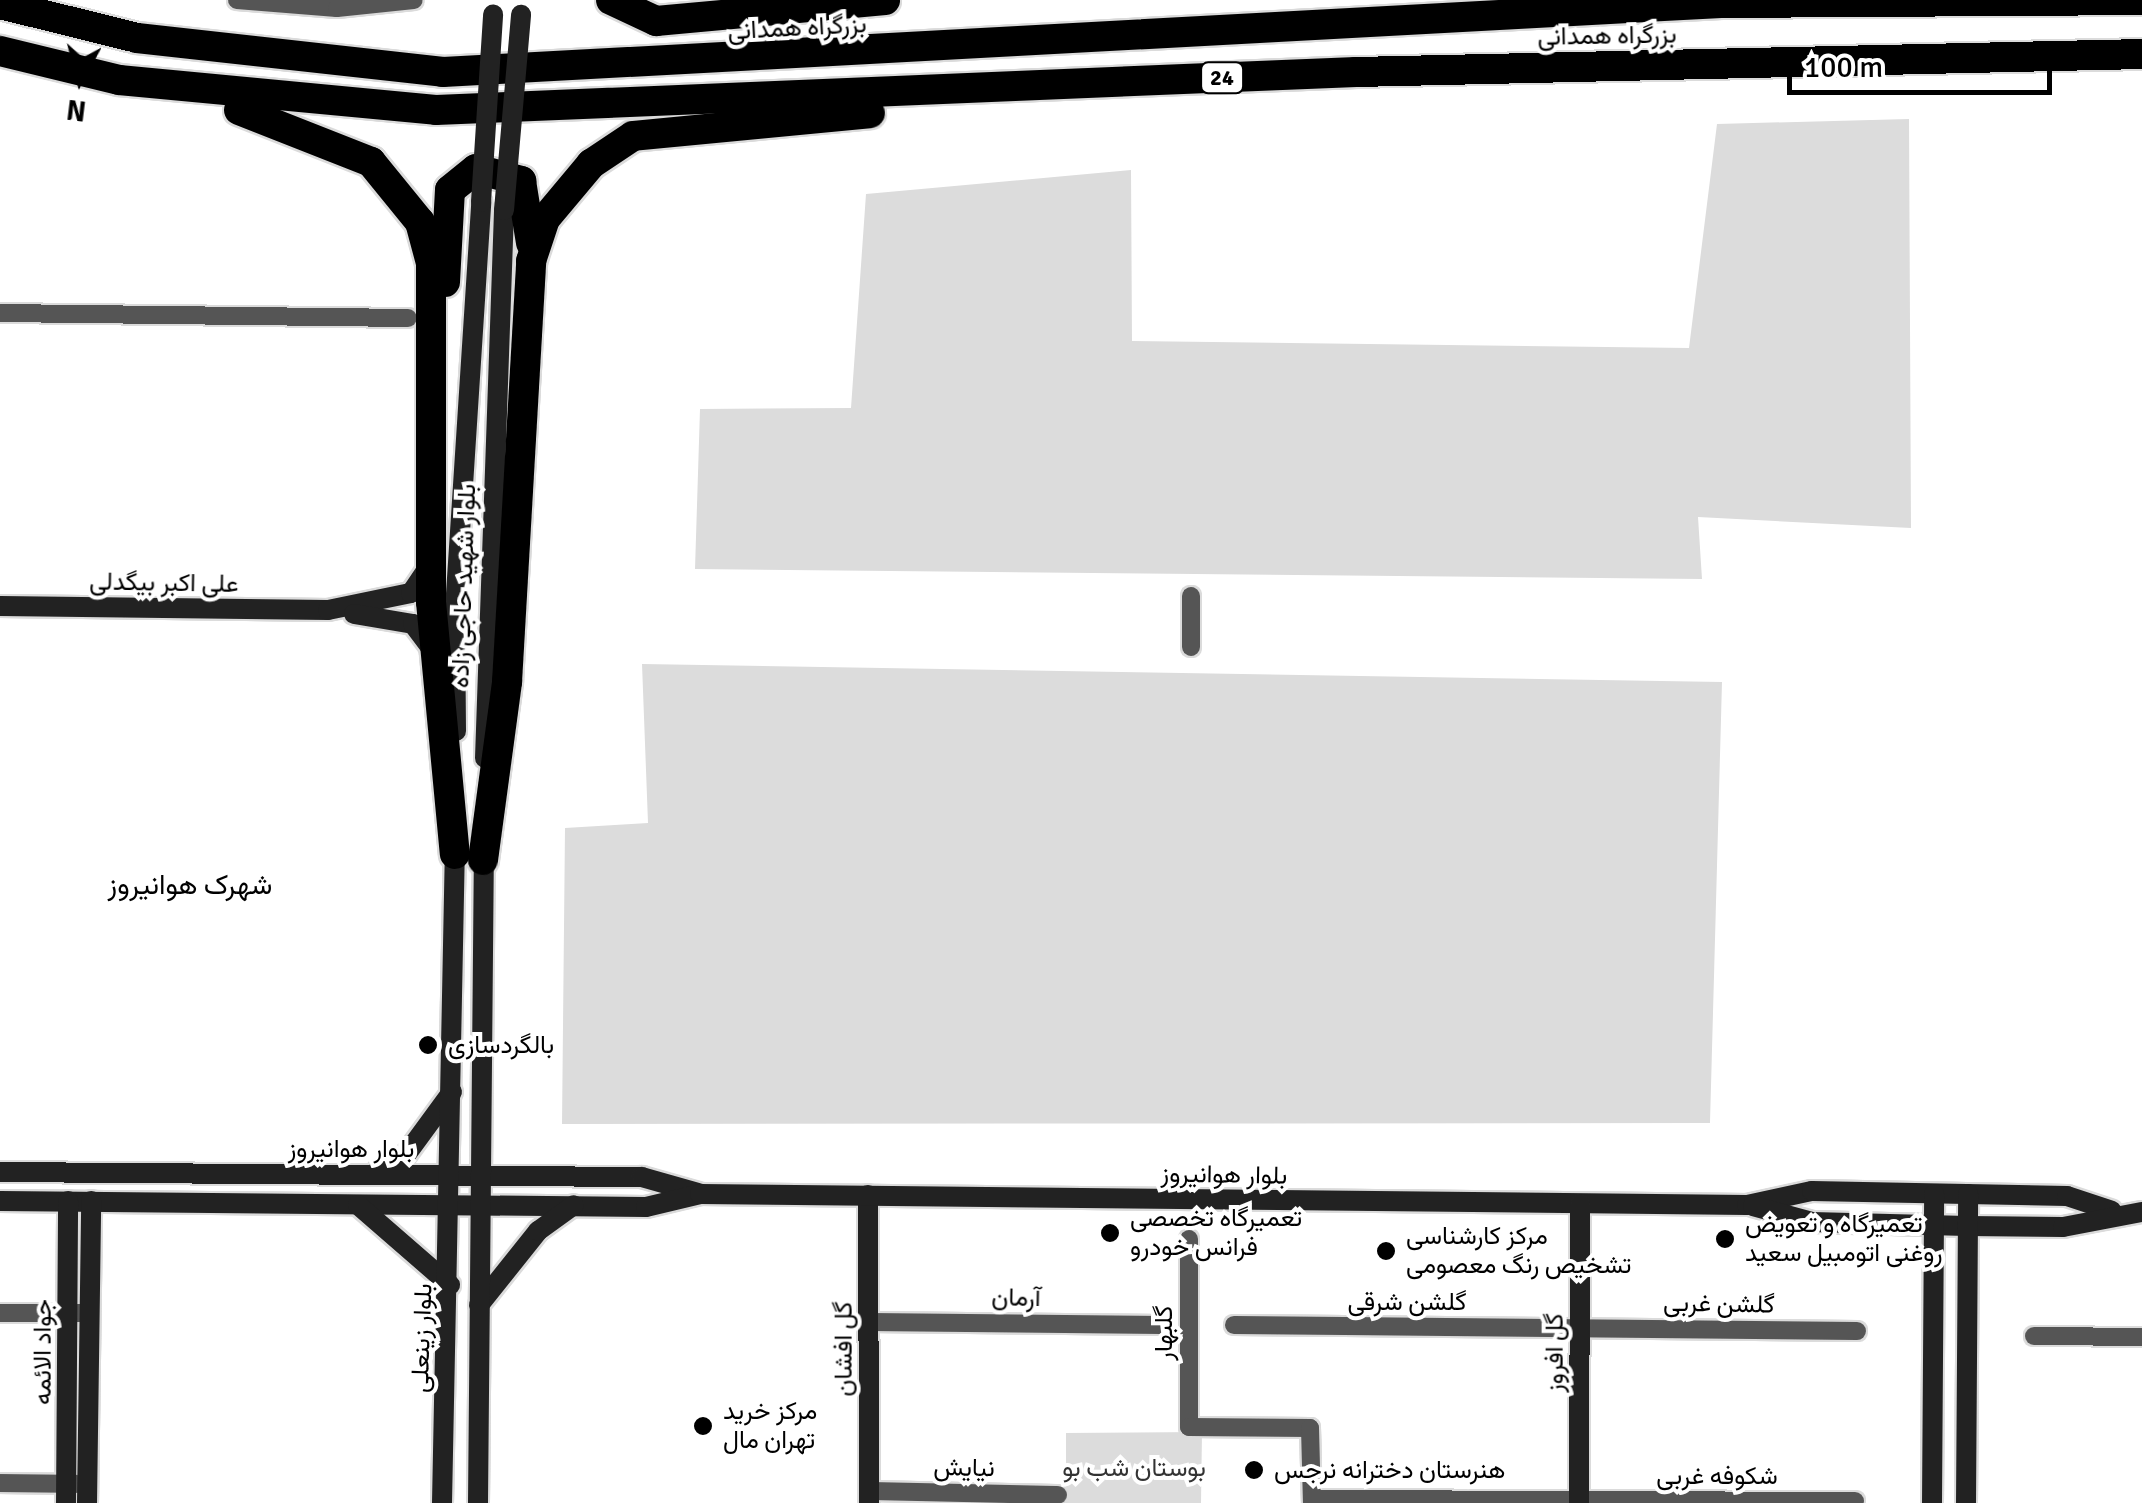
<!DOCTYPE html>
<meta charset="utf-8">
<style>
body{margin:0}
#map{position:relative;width:2142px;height:1503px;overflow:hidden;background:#fff;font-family:Signika,Vazirmatn,sans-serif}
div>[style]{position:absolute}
.green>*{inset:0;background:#dcdcdc}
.roads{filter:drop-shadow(2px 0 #dbdbdb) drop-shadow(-2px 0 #dbdbdb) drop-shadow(0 2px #dbdbdb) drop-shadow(0 -2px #dbdbdb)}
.street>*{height:18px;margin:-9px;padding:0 9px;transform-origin:9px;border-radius:9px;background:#555}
.secondary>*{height:20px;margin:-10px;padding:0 10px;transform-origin:10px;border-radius:10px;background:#222}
.highway>*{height:30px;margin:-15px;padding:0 15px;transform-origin:15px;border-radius:15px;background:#000}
.secondary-bridge>*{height:20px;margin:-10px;padding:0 10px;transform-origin:10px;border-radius:10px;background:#222}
.dots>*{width:28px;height:28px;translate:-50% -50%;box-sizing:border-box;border:5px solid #fff;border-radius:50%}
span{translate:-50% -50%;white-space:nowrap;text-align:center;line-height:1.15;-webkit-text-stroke:8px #fff;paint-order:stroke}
.shield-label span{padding:2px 8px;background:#fff;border:2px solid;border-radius:8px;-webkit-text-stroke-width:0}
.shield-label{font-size:22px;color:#000;font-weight:700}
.street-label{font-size:25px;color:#000}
.poi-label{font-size:25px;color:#000}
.left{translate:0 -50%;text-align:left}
.park-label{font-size:25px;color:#333}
.neighbourhood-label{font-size:28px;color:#000}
.north{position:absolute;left:30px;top:30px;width:100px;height:100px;-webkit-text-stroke:8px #fff;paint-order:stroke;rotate:187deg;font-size:28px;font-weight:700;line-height:40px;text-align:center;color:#000}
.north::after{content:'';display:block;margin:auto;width:35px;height:45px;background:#000;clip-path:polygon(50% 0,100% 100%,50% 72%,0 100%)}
.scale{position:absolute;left:1787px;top:50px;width:265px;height:45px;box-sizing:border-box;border:5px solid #000;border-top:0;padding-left:12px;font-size:30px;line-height:35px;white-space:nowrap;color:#000;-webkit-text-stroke:8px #fff;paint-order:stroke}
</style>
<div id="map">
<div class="green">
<div style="clip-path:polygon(1909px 119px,1911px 528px,1698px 517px,1702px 579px,695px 569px,700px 409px,851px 408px,866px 194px,1131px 170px,1132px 341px,1689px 348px,1717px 124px)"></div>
<div style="clip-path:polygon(642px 664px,1722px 682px,1710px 1123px,562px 1124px,565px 828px,648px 823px)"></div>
<div style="clip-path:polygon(1202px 1432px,1201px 1503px,1066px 1503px,1066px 1433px)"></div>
</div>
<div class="roads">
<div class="street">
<div style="left:237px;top:0;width:100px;rotate:4.6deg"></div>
<div style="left:337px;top:8px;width:77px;rotate:-5.9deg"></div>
<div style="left:0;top:313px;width:408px;rotate:0.7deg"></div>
<div style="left:1191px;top:596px;width:51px;rotate:90deg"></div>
<div style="left:1189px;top:1239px;width:188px;rotate:90deg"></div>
<div style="left:1189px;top:1427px;width:121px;rotate:0.5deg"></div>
<div style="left:1310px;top:1428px;width:75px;rotate:88.5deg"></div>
<div style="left:0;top:1313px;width:89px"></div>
<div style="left:870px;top:1322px;width:292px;rotate:0.6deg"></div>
<div style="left:1234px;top:1325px;width:623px;rotate:0.55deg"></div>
<div style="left:2034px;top:1336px;width:108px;rotate:0.5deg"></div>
<div style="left:0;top:1483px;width:77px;rotate:0.7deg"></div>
<div style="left:869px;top:1491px;width:189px;rotate:1.2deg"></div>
<div style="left:1312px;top:1499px;width:543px;rotate:0.21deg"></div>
</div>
<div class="secondary">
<div style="left:0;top:606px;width:328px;rotate:0.7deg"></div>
<div style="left:328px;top:610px;width:85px;rotate:-11.6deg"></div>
<div style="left:411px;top:593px;width:34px;rotate:-56deg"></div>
<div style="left:354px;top:614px;width:60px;rotate:9.6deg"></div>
<div style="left:413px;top:624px;width:30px;rotate:53deg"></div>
<div style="left:456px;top:731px;width:122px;rotate:-90.5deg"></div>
<div style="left:455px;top:609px;width:408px;rotate:-86.3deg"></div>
<div style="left:485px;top:758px;width:548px;rotate:-88.01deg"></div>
<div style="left:378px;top:1170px;width:23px;rotate:-18deg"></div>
<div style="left:400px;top:1163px;width:88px;rotate:-53.8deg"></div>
<div style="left:0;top:1172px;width:642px;rotate:0.45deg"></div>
<div style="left:642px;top:1177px;width:58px;rotate:15.9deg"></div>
<div style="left:868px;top:1195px;width:308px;rotate:89.8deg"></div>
<div style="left:0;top:1201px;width:646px;rotate:0.53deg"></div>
<div style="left:646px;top:1207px;width:56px;rotate:-13.5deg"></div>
<div style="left:700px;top:1194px;width:1047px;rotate:0.6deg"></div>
<div style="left:1747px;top:1205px;width:66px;rotate:-12.2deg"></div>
<div style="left:1812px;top:1191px;width:255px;rotate:1.1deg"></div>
<div style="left:2067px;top:1196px;width:47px;rotate:18.4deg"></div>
<div style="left:358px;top:1205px;width:122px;rotate:41deg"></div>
<div style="left:1753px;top:1206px;width:61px;rotate:15.2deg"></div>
<div style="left:1812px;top:1222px;width:155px;rotate:1.5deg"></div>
<div style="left:1967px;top:1226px;width:96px;rotate:0.6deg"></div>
<div style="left:2063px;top:1227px;width:80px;rotate:-10.8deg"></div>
<div style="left:479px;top:1305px;width:95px;rotate:-51.4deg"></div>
<div style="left:538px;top:1231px;width:44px;rotate:-35.8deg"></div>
<div style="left:66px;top:1503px;width:302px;rotate:-89.6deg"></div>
<div style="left:87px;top:1503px;width:302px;rotate:-89.2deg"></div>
<div style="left:442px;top:1503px;width:658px;rotate:-88.87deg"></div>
<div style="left:478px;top:1503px;width:656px;rotate:-89.48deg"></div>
<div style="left:1579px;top:1503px;width:299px;rotate:-89.8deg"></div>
<div style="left:1932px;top:1503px;width:309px;rotate:-89.6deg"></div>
<div style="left:1966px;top:1503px;width:309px;rotate:-89.6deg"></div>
</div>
<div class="highway">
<div style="left:611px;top:0;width:50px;rotate:25deg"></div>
<div style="left:656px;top:21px;width:230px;rotate:-5.2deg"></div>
<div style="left:0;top:4px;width:141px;rotate:13.9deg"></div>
<div style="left:137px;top:38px;width:308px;rotate:6.3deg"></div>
<div style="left:443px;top:72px;width:1280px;rotate:-3.09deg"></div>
<div style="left:1721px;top:3px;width:421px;rotate:-0.4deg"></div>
<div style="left:0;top:51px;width:122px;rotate:13.7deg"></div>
<div style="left:119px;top:80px;width:318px;rotate:5.4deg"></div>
<div style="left:436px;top:110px;width:921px;rotate:-2.37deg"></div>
<div style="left:1356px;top:72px;width:786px;rotate:-1.31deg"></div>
<div style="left:239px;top:110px;width:142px;rotate:21.5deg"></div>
<div style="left:371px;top:162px;width:77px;rotate:50.8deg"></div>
<div style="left:420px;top:222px;width:42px;rotate:75deg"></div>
<div style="left:431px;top:263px;width:339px;rotate:90deg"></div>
<div style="left:431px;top:602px;width:253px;rotate:84.6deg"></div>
<div style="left:445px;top:282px;width:92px;rotate:-86.9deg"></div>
<div style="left:450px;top:190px;width:33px;rotate:-39deg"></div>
<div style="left:476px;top:169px;width:47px;rotate:14.9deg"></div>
<div style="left:521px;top:181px;width:63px;rotate:80.8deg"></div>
<div style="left:483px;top:860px;width:180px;rotate:-82.3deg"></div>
<div style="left:507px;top:682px;width:422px;rotate:-86.7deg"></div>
<div style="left:531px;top:261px;width:44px;rotate:-71.6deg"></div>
<div style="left:545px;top:219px;width:72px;rotate:-50.1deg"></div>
<div style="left:591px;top:164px;width:50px;rotate:-33.7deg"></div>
<div style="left:633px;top:136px;width:238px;rotate:-5.5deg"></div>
</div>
</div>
<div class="secondary-bridge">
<div style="left:481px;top:202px;width:188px;rotate:-86.3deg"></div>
<div style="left:504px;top:210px;width:196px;rotate:-85deg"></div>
</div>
<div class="dots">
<div style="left:428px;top:1045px;background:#000"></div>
<div style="left:1110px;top:1233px;background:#000"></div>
<div style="left:1725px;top:1239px;background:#000"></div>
<div style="left:1386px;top:1251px;background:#000"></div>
<div style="left:703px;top:1426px;background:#000"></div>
<div style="left:1254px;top:1470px;background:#000"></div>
</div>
<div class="shield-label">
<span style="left:1222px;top:78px">24</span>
</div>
<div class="street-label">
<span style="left:797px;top:28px;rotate:-3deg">بزرگراه همدانی</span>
<span style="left:1607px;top:36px;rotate:-1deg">بزرگراه همدانی</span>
<span style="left:164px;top:583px;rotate:1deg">علی اکبر بیگدلی</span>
<span style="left:464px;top:586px;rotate:-88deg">بلوار شهید حاجی زاده</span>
<span style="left:351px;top:1149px">بلوار هوانیروز</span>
<span style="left:1224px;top:1175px;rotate:1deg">بلوار هوانیروز</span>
<span style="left:1016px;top:1298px;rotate:1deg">آرمان</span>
<span style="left:1407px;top:1302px">گلشن شرقی</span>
<span style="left:1719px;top:1304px;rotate:1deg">گلشن غربی</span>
<span style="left:1164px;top:1333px;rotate:-90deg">گلبهار</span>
<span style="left:422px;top:1338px;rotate:-88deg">بلوار زینعلی</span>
<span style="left:844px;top:1349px;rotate:-90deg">گل افشان</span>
<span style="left:43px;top:1352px;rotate:-90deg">جواد الائمه</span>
<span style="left:1555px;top:1353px;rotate:-90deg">گل افروز</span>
<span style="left:964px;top:1468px;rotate:1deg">نیایش</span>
<span style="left:1717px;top:1476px">شکوفه غربی</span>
</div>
<div class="poi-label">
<span class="left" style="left:448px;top:1045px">بالگردسازی</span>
<span class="left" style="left:1130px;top:1233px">تعمیرگاه تخصصی<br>فرانس خودرو</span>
<span class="left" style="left:1745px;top:1239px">تعمیرگاه و تعویض<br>روغنی اتومبیل سعید</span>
<span class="left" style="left:1406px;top:1251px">مرکز کارشناسی<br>تشخیص رنگ معصومی</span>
<span class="left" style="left:723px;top:1426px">مرکز خرید<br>تهران مال</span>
<span class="left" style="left:1274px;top:1470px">هنرستان دخترانه نرجس</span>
</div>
<div class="park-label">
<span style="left:1134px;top:1468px">بوستان شب بو</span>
</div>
<div class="neighbourhood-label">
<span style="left:190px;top:885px">شهرک هوانیروز</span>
</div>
<div class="north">N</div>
<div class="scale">100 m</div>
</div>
